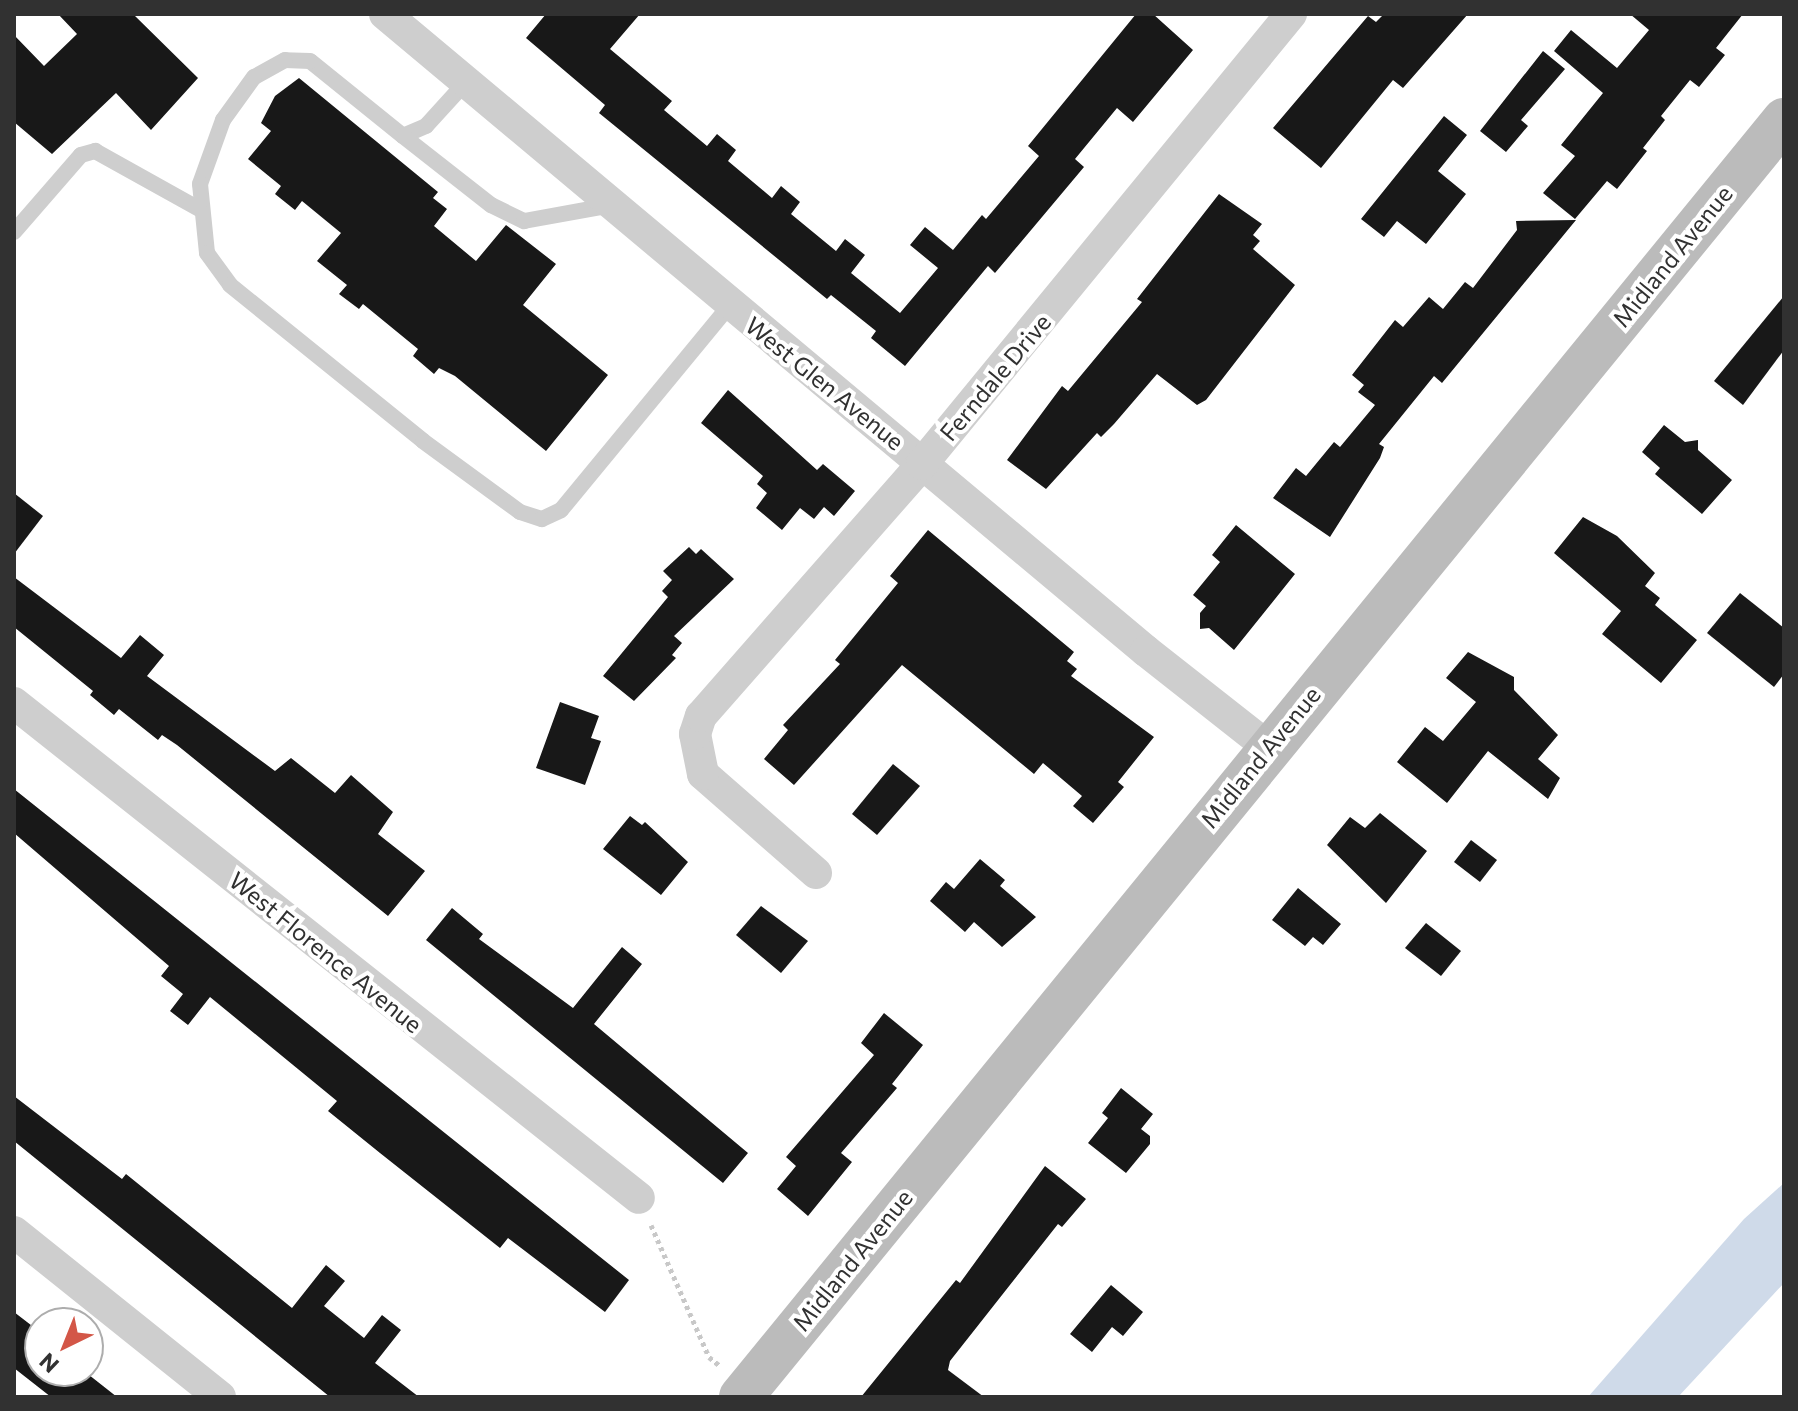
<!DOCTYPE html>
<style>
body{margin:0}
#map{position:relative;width:1798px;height:1411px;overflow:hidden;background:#fff;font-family:Commissioner,sans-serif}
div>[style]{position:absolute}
.water>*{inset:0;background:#cfdae9}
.building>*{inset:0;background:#181818}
.path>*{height:5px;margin-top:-2.5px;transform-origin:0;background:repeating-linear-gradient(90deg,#c8c8c8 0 4px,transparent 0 8px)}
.lane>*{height:16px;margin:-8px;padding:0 8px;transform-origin:8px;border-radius:8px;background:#cecece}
.street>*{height:32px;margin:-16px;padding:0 16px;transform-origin:16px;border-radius:16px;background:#cecece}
.secondary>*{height:44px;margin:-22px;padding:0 22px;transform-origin:22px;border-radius:22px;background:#bbb}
span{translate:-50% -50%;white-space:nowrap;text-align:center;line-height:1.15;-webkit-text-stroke:8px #fff;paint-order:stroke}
.street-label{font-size:24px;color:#313131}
.frame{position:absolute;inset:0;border:16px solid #313131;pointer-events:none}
.north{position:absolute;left:24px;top:1307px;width:80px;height:80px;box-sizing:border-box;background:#fff;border:2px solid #adadad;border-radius:50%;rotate:223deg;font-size:22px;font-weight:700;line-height:32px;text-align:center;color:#313131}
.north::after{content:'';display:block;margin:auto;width:28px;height:36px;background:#d35647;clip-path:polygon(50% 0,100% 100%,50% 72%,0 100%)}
</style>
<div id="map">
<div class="water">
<div style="clip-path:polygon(1784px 1183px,1784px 1283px,1678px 1397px,1588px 1397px,1744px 1219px)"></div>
</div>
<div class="building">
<div style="clip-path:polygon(58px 14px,133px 14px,198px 78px,151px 130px,116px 93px,52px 154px,14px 122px,14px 35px,44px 66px,77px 34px)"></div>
<div style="clip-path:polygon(546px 14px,640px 14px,610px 49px,672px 101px,664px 110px,707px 146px,717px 134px,736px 150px,728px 161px,772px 198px,781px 186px,800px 202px,791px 214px,836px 251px,845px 239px,865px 255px,851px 273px,900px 313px,938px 268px,910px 245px,925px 227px,953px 250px,982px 215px,986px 219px,1039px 156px,1028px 146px,1136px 14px,1153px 14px,1193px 50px,1133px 122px,1117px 108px,1075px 159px,1084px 167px,995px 273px,988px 266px,905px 366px,871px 338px,876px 331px,831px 295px,827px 299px,599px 113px,605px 105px,526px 38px)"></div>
<div style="clip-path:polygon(1384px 14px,1468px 14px,1403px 88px,1393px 80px,1321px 168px,1273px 128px,1368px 16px,1376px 22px)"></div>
<div style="clip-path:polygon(1630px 14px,1743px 14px,1716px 48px,1725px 55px,1699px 87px,1690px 80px,1661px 116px,1665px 120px,1643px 148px,1647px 151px,1617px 189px,1607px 181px,1575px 219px,1543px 193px,1575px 156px,1561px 145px,1603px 93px,1554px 51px,1571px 30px,1617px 68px,1649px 30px)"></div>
<div style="clip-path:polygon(1543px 51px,1565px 69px,1521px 120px,1528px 126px,1506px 152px,1480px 131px)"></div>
<div style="clip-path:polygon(299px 78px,438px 192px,433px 198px,447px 209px,434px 226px,476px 261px,506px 225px,556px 264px,523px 305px,608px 375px,546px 451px,455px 376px,439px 368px,434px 374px,413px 356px,418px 349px,363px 304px,359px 309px,339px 294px,347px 285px,317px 261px,341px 233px,302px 201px,295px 210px,275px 194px,281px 186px,248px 159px,271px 131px,261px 123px,275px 96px)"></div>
<div style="clip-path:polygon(1444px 116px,1467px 135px,1438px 171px,1466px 194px,1426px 244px,1397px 221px,1384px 237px,1361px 219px)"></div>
<div style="clip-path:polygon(1219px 194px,1262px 224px,1253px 235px,1260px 241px,1253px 249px,1295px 285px,1206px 400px,1197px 405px,1157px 374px,1114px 424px,1101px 437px,1097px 433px,1046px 489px,1007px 460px,1062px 386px,1068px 391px,1142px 302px,1137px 299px)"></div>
<div style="clip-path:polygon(1576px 220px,1442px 383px,1434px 376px,1379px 444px,1384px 447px,1380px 458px,1330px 537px,1273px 498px,1296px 468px,1306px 476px,1334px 442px,1340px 447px,1375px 405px,1358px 392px,1364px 385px,1352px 375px,1395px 320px,1403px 327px,1429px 297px,1443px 309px,1465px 282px,1473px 288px,1517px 230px,1516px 221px)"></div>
<div style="clip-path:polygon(1784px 296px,1784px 350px,1743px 405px,1714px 381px)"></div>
<div style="clip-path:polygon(728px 390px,817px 470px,823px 464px,855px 491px,834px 516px,824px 507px,814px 519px,800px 508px,782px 530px,756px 508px,767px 493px,757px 484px,763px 476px,701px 423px)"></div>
<div style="clip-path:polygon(1664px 425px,1685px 442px,1698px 440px,1698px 450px,1732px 480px,1702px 514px,1655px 474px,1660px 468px,1642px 452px)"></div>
<div style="clip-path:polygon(14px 493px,43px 516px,14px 554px)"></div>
<div style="clip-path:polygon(1583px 517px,1617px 536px,1655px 573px,1645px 586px,1660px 598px,1655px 605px,1697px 640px,1661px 683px,1602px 634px,1621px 611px,1554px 553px)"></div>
<div style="clip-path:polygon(1236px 525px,1295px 574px,1234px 650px,1209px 628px,1200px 629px,1200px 613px,1206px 606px,1193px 595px,1220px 562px,1212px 555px)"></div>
<div style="clip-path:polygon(928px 530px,1074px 652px,1067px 661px,1077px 669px,1071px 676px,1154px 737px,1118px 782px,1124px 787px,1093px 823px,1073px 806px,1082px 796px,1043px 763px,1034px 774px,902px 665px,794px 785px,764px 759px,788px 730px,783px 725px,840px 664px,835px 660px,898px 583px,890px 576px)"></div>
<div style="clip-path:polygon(689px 547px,696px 554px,701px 549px,734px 579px,674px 636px,682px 643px,672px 655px,676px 658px,634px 701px,603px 676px,668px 597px,662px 591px,672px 580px,663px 571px)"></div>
<div style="clip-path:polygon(14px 577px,121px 658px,140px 635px,164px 655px,147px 676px,275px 771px,291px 758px,335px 793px,351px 775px,393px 812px,378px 834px,425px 871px,388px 916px,177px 745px,162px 735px,158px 740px,119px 709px,114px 715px,90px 695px,93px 691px,14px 627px)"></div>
<div style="clip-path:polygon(1740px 593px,1784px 628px,1784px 674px,1774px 687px,1707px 633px)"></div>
<div style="clip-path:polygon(1468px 652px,1514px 677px,1514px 690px,1558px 735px,1538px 759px,1560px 778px,1548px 799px,1488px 751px,1447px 803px,1397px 762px,1425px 727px,1443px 741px,1476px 702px,1446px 678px)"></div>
<div style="clip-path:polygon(560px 702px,599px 716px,591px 738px,601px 741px,585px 785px,536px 768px)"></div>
<div style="clip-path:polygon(893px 764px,920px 786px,877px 835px,852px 814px)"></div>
<div style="clip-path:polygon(14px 789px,629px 1280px,605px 1312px,508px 1238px,500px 1248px,380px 1153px,328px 1111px,337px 1101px,210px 997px,188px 1025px,170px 1011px,183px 994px,161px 976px,169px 966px,14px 833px)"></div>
<div style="clip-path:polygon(1380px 813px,1427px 851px,1386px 903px,1327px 845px,1350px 817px,1365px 828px)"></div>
<div style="clip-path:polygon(630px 816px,642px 825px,645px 822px,688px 862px,661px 895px,603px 849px)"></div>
<div style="clip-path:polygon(1471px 840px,1497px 860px,1480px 882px,1454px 862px)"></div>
<div style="clip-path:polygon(980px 859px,1005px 880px,1000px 886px,1036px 917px,1002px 947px,974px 922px,965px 932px,930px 901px,946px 882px,954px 889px)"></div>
<div style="clip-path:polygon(1298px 888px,1341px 924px,1323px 945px,1313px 937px,1305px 946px,1272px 920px)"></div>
<div style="clip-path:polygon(761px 906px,808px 941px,781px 973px,736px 935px)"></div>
<div style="clip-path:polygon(452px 908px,483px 934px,479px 939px,573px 1008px,622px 947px,642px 964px,594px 1024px,748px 1153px,723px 1183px,426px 940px)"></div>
<div style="clip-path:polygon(1426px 923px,1461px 951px,1441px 976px,1405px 948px)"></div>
<div style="clip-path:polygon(884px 1013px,923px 1045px,892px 1084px,897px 1088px,841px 1153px,852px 1162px,808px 1216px,777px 1189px,796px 1166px,786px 1157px,874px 1055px,861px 1043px)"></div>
<div style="clip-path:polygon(1121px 1088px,1153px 1114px,1141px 1129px,1150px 1136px,1150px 1144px,1126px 1173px,1088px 1143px,1108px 1118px,1102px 1113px)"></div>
<div style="clip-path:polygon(14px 1096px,122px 1179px,126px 1174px,292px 1308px,326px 1265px,345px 1281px,324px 1306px,364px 1338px,382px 1315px,401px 1330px,375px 1363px,419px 1397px,330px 1397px,14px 1141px)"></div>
<div style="clip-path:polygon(1045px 1166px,1086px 1199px,1062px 1227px,1058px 1224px,950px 1361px,948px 1370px,984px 1397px,861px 1397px,956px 1280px,960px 1283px)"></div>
<div style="clip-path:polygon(1111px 1285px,1143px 1312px,1123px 1336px,1112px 1327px,1092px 1352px,1070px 1334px)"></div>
<div style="clip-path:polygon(14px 1312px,40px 1332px,40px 1371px,84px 1371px,117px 1397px,51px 1397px,14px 1368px)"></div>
</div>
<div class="path">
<div style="left:651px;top:1225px;width:144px;rotate:66.3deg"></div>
<div style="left:709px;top:1357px;width:14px;rotate:39deg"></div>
</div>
<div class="lane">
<div style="left:466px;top:82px;width:59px;rotate:132.3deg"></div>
<div style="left:426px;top:126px;width:25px;rotate:157deg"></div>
<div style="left:403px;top:136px;width:119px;rotate:-141.1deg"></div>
<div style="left:310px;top:61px;width:25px;rotate:-178deg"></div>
<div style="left:285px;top:60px;width:35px;rotate:151deg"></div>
<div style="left:254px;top:77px;width:53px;rotate:125.8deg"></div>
<div style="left:223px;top:120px;width:68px;rotate:109.8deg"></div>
<div style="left:200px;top:184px;width:69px;rotate:84.2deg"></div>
<div style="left:207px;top:253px;width:39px;rotate:54deg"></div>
<div style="left:230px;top:285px;width:248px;rotate:38.9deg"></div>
<div style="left:423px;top:441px;width:120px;rotate:36.2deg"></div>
<div style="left:520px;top:512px;width:23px;rotate:18deg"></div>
<div style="left:542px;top:519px;width:21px;rotate:-25deg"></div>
<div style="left:561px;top:510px;width:266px;rotate:-50.5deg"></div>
<div style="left:403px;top:136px;width:112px;rotate:38.1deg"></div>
<div style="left:491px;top:205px;width:37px;rotate:26deg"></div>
<div style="left:524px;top:221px;width:89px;rotate:-10.3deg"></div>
<div style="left:14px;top:232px;width:102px;rotate:-49deg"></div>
<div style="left:81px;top:155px;width:15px;rotate:-16deg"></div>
<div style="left:95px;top:151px;width:119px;rotate:29.1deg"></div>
</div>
<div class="street">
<div style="left:385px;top:14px;width:992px;rotate:39.93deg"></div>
<div style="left:1146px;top:651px;width:155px;rotate:38.2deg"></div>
<div style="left:14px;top:703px;width:797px;rotate:38.38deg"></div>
<div style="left:816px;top:873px;width:150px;rotate:-138.8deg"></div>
<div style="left:703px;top:774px;width:41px;rotate:-101.3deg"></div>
<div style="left:695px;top:734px;width:19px;rotate:-72deg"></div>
<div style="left:701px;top:716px;width:335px;rotate:-48.7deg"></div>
<div style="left:922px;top:464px;width:582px;rotate:-50.65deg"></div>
<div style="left:14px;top:1232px;width:264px;rotate:38.7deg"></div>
</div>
<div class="secondary">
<div style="left:741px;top:1397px;width:1649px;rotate:-50.76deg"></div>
</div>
<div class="street-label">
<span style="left:1672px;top:256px;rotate:-51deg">Midland Avenue</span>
<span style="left:995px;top:377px;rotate:-50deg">Ferndale Drive</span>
<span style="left:825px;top:383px;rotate:39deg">West Glen Avenue</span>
<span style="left:1260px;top:757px;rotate:-51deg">Midland Avenue</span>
<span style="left:326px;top:952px;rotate:39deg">West Florence Avenue</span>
<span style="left:852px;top:1260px;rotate:-51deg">Midland Avenue</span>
</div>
<div class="frame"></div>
<div class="north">N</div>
</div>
